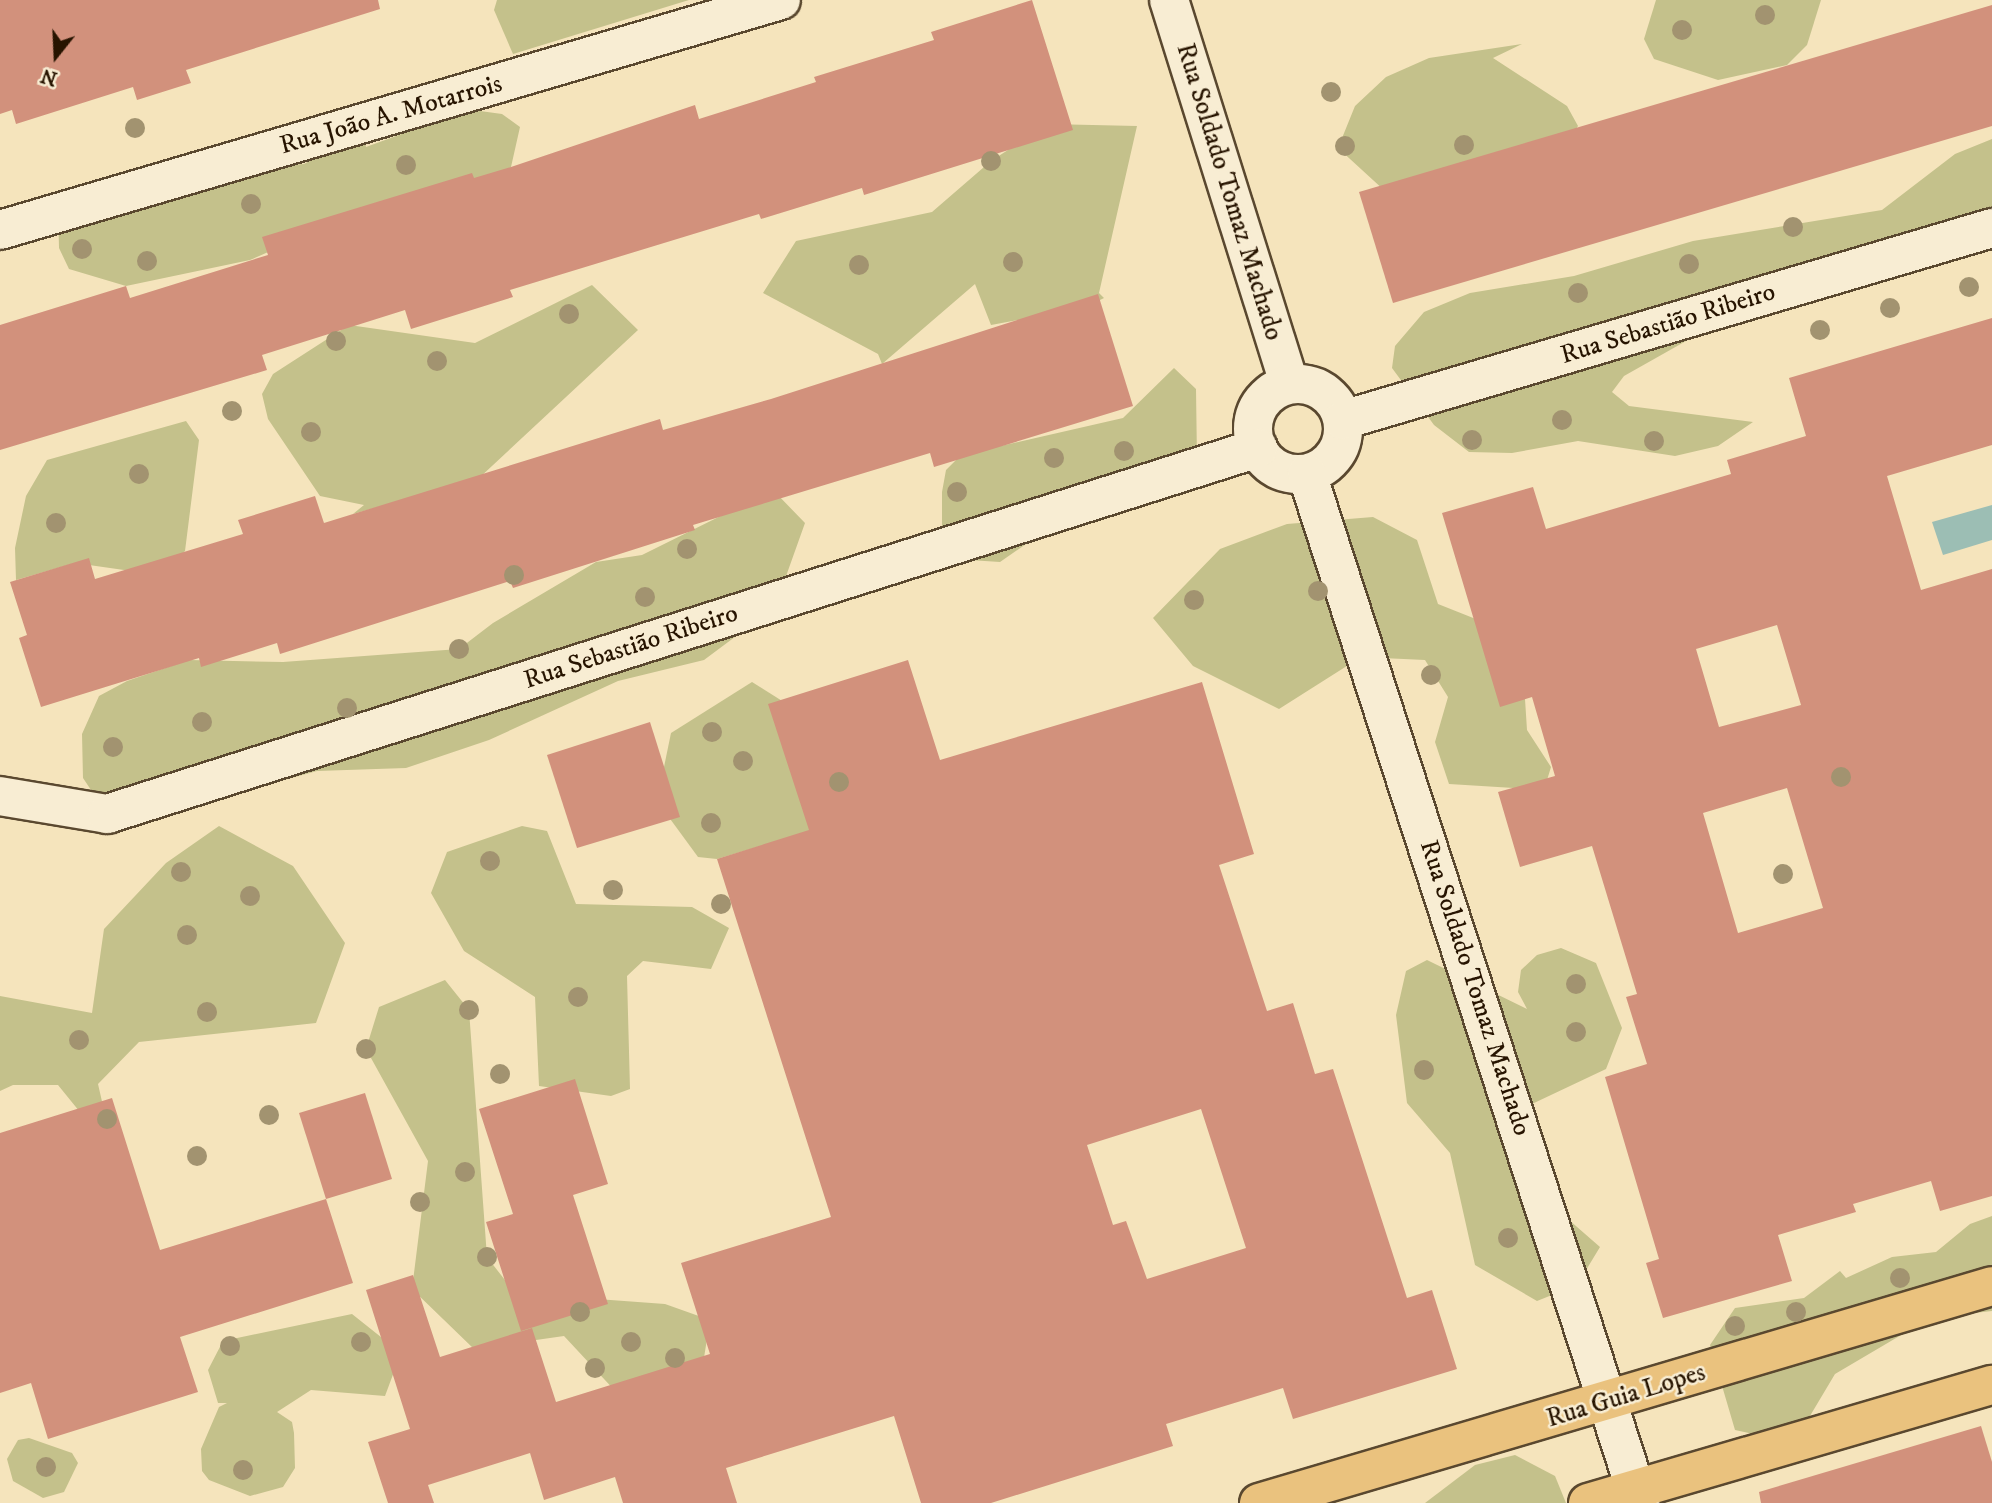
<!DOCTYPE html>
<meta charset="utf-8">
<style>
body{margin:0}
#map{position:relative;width:1992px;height:1503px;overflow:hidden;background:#f5e4bc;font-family:"IM FELL DW Pica",serif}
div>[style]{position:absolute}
.green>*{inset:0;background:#c4c18b}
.water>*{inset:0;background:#9cbeb4}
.building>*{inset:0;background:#d2917c}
.roads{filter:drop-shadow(2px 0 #5a482f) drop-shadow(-2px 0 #5a482f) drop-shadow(0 2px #5a482f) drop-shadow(0 -2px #5a482f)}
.minor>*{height:38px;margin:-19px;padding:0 19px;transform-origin:19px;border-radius:19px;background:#f8edd3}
.minor>.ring{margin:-19px;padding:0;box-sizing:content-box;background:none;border:38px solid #f8edd3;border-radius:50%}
.major>*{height:38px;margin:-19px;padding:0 19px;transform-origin:19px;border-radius:19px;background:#eac27e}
.trees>*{width:20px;height:20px;margin:-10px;border-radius:50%;background:#a29370}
span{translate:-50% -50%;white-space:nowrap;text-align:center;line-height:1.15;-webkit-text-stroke:5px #f8edd3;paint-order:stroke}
.street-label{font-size:26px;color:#271400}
.north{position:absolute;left:21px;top:21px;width:70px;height:70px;-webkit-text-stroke:5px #f8edd3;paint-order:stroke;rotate:198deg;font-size:19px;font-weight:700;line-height:28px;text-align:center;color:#271400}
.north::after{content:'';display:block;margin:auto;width:24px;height:32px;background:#271400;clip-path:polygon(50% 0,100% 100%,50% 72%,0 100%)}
</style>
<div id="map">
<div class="green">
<div style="clip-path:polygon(497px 0,689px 0,513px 54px,494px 10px)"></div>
<div style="clip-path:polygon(1656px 0,1821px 0,1807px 45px,1787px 65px,1718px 80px,1654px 59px,1644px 39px)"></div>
<div style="clip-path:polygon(1522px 44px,1493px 58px,1567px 106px,1578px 126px,1552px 168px,1409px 213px,1338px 148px,1355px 106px,1386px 77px,1429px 58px)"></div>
<div style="clip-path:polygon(480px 111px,502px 114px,520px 127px,511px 167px,477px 210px,346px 218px,250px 260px,126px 286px,69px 269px,59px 248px,58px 205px,132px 175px,304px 164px,363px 132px,366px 147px,456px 114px)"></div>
<div style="clip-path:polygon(1048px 124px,1137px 126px,1099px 293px,1104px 298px,1084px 308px,991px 325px,975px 284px,882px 364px,878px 354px,763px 293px,796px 241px,932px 212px,991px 161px)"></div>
<div style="clip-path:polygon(1992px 139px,1992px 233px,1702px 332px,1624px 376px,1612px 392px,1629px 406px,1753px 422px,1718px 446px,1675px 456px,1578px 441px,1512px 453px,1469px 452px,1434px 425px,1392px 368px,1395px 346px,1424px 312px,1470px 293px,1574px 276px,1693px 241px,1882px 210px,1955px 154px)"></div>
<div style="clip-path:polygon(592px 285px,638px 330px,478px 479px,353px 514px,364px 505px,320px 496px,268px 419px,262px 394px,273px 374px,349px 325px,475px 343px)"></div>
<div style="clip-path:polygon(1174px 368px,1196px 389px,1197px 460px,1172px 496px,1058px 522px,1000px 562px,954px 559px,942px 538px,942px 492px,946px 470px,961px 455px,1123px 418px)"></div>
<div style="clip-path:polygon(186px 421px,199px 440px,185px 551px,167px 568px,145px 573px,75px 563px,16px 580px,15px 548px,26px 496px,47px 460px)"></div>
<div style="clip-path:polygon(773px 490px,805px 523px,775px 607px,704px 660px,618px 681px,489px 740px,406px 768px,317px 771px,145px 818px,107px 814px,83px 778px,82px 734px,99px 696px,127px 681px,189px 660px,283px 662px,459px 649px,493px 623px,596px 562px,642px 555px)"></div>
<div style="clip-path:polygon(1373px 517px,1417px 540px,1438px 604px,1521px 637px,1527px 730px,1551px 767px,1544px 790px,1449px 784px,1435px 742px,1448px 697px,1425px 660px,1361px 657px,1279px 709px,1193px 666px,1153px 618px,1220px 549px,1287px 524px)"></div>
<div style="clip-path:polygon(752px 682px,806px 716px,877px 811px,717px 859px,698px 857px,657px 801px,671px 733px)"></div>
<div style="clip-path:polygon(219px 826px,293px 866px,345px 943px,316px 1023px,139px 1042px,98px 1084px,114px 1154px,58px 1085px,13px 1085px,0 1091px,0 996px,92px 1013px,104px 929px,166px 863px)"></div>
<div style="clip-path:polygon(522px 826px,547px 831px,576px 904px,692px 907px,729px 928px,711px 969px,643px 961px,627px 976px,630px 1089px,611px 1096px,539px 1086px,535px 997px,464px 951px,431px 893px,447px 852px)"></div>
<div style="clip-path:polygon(1561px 948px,1596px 963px,1622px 1028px,1606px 1069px,1511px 1114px,1522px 1179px,1600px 1247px,1577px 1285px,1537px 1301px,1475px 1265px,1450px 1153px,1407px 1103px,1396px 1015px,1406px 971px,1427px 960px,1527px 1009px,1518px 992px,1521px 970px,1537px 955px)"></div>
<div style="clip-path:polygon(445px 980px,469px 1010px,487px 1257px,515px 1293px,665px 1304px,710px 1320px,703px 1364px,618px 1394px,564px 1336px,474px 1349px,412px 1289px,428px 1161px,366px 1049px,379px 1007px)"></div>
<div style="clip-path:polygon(1992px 1216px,1992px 1311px,1930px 1318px,1835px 1374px,1801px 1431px,1781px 1440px,1735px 1430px,1710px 1345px,1735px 1308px,1804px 1298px,1840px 1271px,1846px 1278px,1892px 1257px,1936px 1252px,1970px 1224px)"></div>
<div style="clip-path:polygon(352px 1314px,401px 1353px,385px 1396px,311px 1390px,277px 1412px,292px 1422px,294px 1433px,295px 1468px,283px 1487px,250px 1496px,209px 1480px,202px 1471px,201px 1449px,219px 1407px,227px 1403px,218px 1403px,208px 1370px,223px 1341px)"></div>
<div style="clip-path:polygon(29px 1438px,72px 1453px,78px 1463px,64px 1492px,43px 1498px,13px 1481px,7px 1459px,18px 1440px)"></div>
<div style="clip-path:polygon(1515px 1455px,1555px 1476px,1566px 1503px,1425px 1503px,1475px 1465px)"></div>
</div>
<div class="water">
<div style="clip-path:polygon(1992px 505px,1992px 540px,1943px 555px,1932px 522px)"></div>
</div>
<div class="building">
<div style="clip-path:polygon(0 0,378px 0,380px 9px,186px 70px,191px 83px,137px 100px,133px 87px,16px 124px,12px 110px,0 114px)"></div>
<div style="clip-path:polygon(1032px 0,1073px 130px,864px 195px,862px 188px,761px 219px,759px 214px,510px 290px,513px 297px,411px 329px,405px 310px,262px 355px,267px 370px,0 450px,0 325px,126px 286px,130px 298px,268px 255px,262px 237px,472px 173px,474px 178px,511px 167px,695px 105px,699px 119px,816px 82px,814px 77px,934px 40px,931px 32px)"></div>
<div style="clip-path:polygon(1992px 5px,1992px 126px,1393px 303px,1359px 192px)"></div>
<div style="clip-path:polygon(1098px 294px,1133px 406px,934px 467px,930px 453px,693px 525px,695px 530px,513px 588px,510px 581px,280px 654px,277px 643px,201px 667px,199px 658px,41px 707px,19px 638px,27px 635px,10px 582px,89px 558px,95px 579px,243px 534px,238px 520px,315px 496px,324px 523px,660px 419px,663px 430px,771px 399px)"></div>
<div style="clip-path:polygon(evenodd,1992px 318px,1992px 445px,1887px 476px,1921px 590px,1992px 569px,1992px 1196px,1940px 1211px,1931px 1181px,1853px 1204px,1856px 1212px,1778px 1235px,1792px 1281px,1663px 1318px,1646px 1263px,1659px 1259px,1605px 1077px,1647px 1064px,1626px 997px,1637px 994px,1592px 846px,1520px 867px,1498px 792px,1555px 776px,1532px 697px,1500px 707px,1442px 513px,1533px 487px,1546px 529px,1731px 474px,1727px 460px,1806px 436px,1789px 378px,1992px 318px,1777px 625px,1801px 705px,1719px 727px,1696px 649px,1777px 625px,1992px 318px,1787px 788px,1823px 908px,1738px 933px,1703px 813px,1787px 788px)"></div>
<div style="clip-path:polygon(evenodd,908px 660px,940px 760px,1202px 682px,1254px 854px,1219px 865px,1267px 1011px,1293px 1003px,1315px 1074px,1333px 1069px,1407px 1298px,1432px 1290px,1457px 1369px,1293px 1419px,1283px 1388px,1166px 1424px,1173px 1446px,991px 1503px,921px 1503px,894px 1416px,726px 1468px,737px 1503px,623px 1503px,615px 1477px,544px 1500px,530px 1453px,428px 1485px,434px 1503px,388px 1503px,368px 1442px,410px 1429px,366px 1290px,413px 1275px,440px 1357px,532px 1328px,556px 1402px,710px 1354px,681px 1263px,831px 1217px,717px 859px,809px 830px,768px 704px,908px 660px,1201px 1109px,1246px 1248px,1147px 1279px,1126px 1221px,1113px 1225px,1087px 1145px,1201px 1109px)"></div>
<div style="clip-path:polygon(650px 722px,680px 817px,577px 848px,547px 755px)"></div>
<div style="clip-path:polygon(575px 1079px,608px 1184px,573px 1195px,608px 1304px,521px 1331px,486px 1222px,513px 1214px,479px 1109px)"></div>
<div style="clip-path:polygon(365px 1093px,392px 1179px,326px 1199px,299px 1113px)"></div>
<div style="clip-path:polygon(112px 1098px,160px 1250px,326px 1199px,353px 1283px,180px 1337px,198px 1392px,48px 1439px,31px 1383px,0 1393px,0 1133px)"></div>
<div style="clip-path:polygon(1981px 1426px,1992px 1462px,1992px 1503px,1761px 1503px,1759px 1492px)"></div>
</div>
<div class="roads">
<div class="minor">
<div style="left:1169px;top:0;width:401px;rotate:72.6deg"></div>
<div style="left:0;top:230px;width:814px;rotate:-16.41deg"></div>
<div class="ring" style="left:1253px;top:384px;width:52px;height:52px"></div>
<div style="left:1343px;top:420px;width:677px;rotate:-16.48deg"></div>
<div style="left:1307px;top:474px;width:1082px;rotate:72.07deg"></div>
<div style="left:0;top:796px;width:109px;rotate:9.5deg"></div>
<div style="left:107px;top:814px;width:1208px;rotate:-17.64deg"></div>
</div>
<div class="major">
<div style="left:1259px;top:1503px;width:764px;rotate:-16.49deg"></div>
<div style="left:1588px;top:1503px;width:421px;rotate:-16.3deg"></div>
</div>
</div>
<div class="trees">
<div style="left:1765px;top:15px"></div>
<div style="left:1682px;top:30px"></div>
<div style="left:1331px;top:92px"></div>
<div style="left:135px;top:128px"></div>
<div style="left:1464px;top:145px"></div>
<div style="left:1345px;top:146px"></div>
<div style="left:991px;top:161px"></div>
<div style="left:406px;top:165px"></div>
<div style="left:251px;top:204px"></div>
<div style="left:1793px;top:227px"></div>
<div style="left:82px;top:249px"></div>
<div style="left:147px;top:261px"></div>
<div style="left:1013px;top:262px"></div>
<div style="left:1689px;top:264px"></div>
<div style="left:859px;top:265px"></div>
<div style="left:1969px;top:287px"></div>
<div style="left:1578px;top:293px"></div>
<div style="left:1890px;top:308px"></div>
<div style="left:569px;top:314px"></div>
<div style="left:1820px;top:330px"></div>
<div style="left:336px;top:341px"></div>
<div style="left:437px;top:361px"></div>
<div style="left:232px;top:411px"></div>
<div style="left:1562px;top:420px"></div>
<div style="left:311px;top:432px"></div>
<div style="left:1472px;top:440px"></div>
<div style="left:1654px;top:441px"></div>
<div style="left:1124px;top:451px"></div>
<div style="left:1054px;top:458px"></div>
<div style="left:139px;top:474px"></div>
<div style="left:957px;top:492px"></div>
<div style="left:56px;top:523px"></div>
<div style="left:687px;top:549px"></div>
<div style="left:514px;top:575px"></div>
<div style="left:1318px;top:591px"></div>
<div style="left:645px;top:597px"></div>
<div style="left:1194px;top:600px"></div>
<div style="left:459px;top:649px"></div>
<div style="left:1431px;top:675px"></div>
<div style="left:347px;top:708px"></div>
<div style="left:202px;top:722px"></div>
<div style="left:712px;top:732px"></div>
<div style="left:113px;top:747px"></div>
<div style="left:743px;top:761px"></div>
<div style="left:1841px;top:777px"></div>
<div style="left:839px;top:782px"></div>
<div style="left:711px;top:823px"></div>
<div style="left:490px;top:861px"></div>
<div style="left:181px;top:872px"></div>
<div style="left:1783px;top:874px"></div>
<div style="left:613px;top:890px"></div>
<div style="left:250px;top:896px"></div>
<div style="left:721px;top:904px"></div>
<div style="left:187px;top:935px"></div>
<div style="left:1576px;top:984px"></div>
<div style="left:578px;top:997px"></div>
<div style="left:469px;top:1010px"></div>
<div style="left:207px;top:1012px"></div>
<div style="left:1576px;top:1032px"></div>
<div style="left:79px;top:1040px"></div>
<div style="left:366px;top:1049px"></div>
<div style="left:1424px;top:1070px"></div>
<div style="left:500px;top:1074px"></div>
<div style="left:269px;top:1115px"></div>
<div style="left:107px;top:1119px"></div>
<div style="left:197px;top:1156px"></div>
<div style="left:465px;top:1172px"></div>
<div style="left:420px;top:1202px"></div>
<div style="left:1508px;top:1238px"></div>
<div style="left:487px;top:1257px"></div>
<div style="left:1900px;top:1278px"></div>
<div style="left:580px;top:1312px"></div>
<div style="left:1796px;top:1312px"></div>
<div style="left:1735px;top:1326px"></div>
<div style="left:361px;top:1342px"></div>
<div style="left:631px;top:1342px"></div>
<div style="left:230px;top:1346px"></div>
<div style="left:675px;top:1358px"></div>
<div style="left:595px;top:1368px"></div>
<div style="left:46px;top:1467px"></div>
<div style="left:243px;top:1470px"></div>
</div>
<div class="street-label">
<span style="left:391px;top:115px;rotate:-16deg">Rua João A. Motarrois</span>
<span style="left:1229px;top:192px;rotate:73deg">Rua Soldado Tomaz Machado</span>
<span style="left:1668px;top:324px;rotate:-17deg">Rua Sebastião Ribeiro</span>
<span style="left:631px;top:647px;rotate:-18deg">Rua Sebastião Ribeiro</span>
<span style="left:1475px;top:988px;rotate:72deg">Rua Soldado Tomaz Machado</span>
<span style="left:1626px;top:1396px;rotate:-17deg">Rua Guia Lopes</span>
</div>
<div class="north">N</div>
</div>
